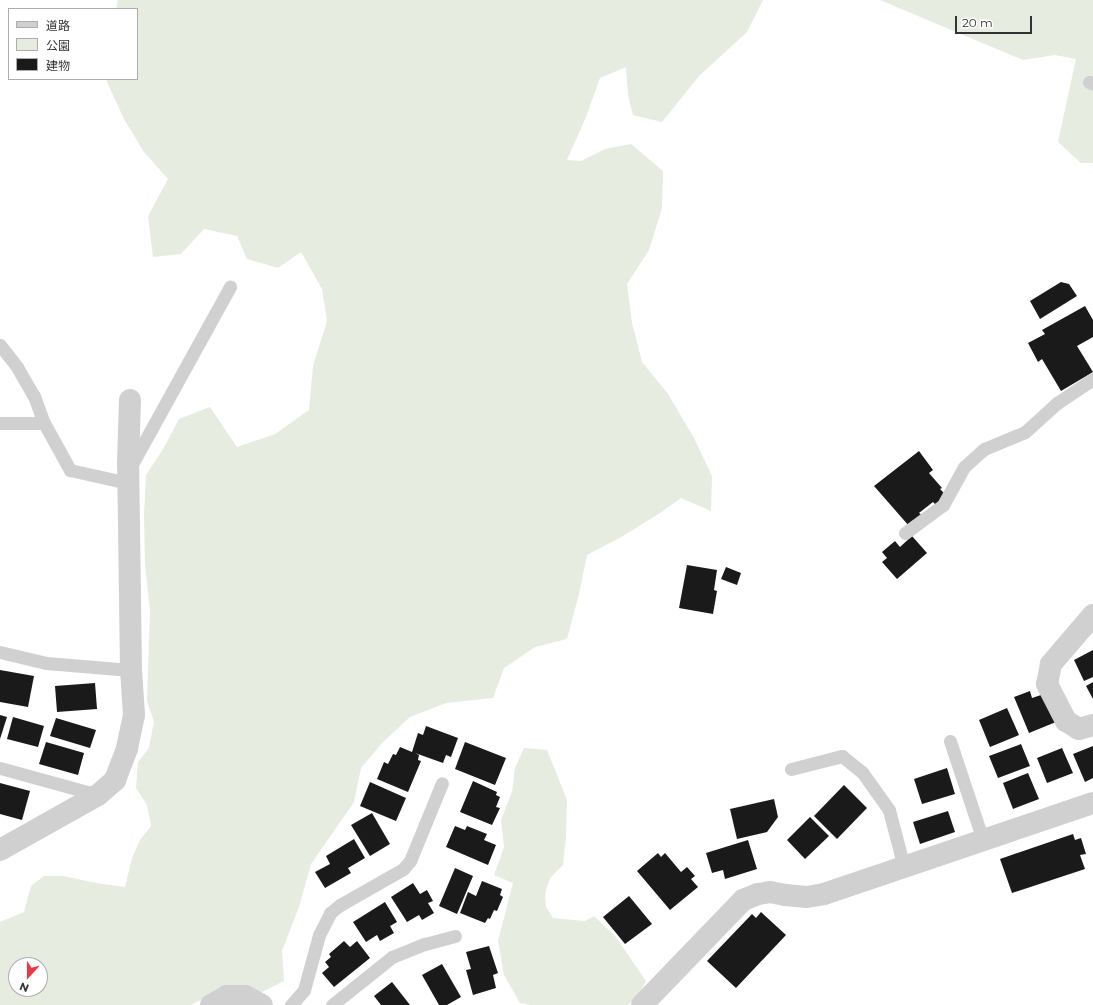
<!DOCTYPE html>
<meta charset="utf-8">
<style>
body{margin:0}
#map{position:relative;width:1093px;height:1005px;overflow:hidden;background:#fff;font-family:Montserrat,"Noto Sans JP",sans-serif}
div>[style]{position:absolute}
.green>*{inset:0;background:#e6ecdf}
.building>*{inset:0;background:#1a1a1a}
.lane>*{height:13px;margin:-6.5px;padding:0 6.5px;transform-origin:6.5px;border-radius:6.5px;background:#d0d0d0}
.street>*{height:22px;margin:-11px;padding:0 11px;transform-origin:11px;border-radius:11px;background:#d0d0d0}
span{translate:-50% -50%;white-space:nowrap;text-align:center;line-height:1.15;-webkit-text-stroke:4px #fff;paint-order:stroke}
.legend{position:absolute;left:8px;top:8px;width:130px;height:72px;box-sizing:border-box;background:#fff;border:1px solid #adadad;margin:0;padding:5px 7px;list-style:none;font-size:12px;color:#333}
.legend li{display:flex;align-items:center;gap:8px;height:20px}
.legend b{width:20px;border:1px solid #adadad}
.north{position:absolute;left:8px;top:957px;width:40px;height:40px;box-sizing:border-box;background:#fff;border:1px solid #adadad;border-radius:50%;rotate:201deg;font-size:11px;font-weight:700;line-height:16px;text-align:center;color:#333}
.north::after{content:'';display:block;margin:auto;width:14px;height:18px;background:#e63946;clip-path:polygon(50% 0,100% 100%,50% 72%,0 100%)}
.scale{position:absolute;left:955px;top:16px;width:77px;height:18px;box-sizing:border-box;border:2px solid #333;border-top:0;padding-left:5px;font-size:12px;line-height:14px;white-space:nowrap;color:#333;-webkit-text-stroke:3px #fff;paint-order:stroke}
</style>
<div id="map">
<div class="green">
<div style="clip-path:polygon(evenodd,118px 0,763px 0,747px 32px,699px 76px,662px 122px,633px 115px,628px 95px,626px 67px,600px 78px,586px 117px,567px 160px,581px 161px,605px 149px,631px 144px,663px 171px,662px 208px,649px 250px,627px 284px,632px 323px,642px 362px,668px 394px,694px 438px,712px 476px,711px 511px,681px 498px,660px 513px,623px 536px,587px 555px,579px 594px,567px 639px,535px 647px,504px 668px,493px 698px,446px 703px,410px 717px,383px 742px,361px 768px,354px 802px,311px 864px,299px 907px,282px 951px,284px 981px,262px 992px,220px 990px,191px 1005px,0 1005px,0 922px,24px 912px,31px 886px,44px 876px,63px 876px,96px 883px,125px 887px,132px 858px,140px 840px,151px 826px,147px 805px,136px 788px,138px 762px,149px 748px,154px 722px,147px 701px,150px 611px,145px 564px,144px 516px,146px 475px,163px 449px,179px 419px,210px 407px,237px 447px,275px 434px,309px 410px,313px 366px,327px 321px,322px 289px,301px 252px,278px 268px,247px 259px,237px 236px,204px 229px,181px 254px,153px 257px,148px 216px,168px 179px,144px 152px,124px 119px,107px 82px,107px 79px,137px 79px,137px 9px,116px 9px,118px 0,16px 965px,40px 965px,40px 989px,16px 989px,16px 965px)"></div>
<div style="clip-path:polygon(880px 0,1093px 0,1093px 163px,1081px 163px,1058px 142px,1076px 59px,1055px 55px,1023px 60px)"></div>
<div style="clip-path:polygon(524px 748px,547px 750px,567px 800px,566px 837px,563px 865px,550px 878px,545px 894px,546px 907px,553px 918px,585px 921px,594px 916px,615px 936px,646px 981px,639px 994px,628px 1005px,531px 1005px,520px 1003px,504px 975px,498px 941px,513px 883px,494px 875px,504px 847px,501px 820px,512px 792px,515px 768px)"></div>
</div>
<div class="building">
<div style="clip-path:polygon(1061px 282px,1069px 284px,1077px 296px,1040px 319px,1030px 301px)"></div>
<div style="clip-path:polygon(1085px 306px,1093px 320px,1093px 337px,1077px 346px,1093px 372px,1061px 391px,1042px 359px,1038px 362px,1028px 343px,1045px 334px,1042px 330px)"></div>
<div style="clip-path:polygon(919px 451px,933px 470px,929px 473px,942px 488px,940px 489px,945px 494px,936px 505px,933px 502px,919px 513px,923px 516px,909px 526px,874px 486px)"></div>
<div style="clip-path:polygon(912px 536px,927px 553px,897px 579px,882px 562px,887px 558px,882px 552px,895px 541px,900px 547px)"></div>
<div style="clip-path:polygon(687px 565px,717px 570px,714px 590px,717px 591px,713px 614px,679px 608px)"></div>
<div style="clip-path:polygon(726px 567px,741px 573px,737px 585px,721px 579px)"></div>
<div style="clip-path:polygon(1093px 650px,1093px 677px,1084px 681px,1074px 660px)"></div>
<div style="clip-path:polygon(0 670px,34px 676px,28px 707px,0 702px)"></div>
<div style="clip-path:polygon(1093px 682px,1093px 699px,1086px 686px)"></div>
<div style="clip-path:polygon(95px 683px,97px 709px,57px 712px,55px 686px)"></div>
<div style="clip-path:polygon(1030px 691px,1032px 698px,1044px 694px,1056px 722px,1029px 733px,1014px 697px)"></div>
<div style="clip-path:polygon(1007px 708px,1019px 735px,990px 747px,979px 720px)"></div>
<div style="clip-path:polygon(0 715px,7px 717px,0 739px)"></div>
<div style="clip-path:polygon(13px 717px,44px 726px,38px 747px,7px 739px)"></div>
<div style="clip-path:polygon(56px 718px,96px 730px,90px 748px,50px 736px)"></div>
<div style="clip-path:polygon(426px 726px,458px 738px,451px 757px,446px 755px,443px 763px,415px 753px,419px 755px,418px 760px,421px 761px,408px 792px,377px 779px,384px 762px,388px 764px,393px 754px,396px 755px,400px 747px,412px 752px,418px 733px,423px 735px)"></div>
<div style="clip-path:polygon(46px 742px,84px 753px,78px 775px,39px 764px)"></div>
<div style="clip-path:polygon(465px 742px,506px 758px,495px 785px,455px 769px)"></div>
<div style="clip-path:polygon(1021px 744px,1030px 766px,998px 778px,989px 756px)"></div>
<div style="clip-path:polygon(1093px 746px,1093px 778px,1085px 782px,1073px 754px)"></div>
<div style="clip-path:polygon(1062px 748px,1073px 773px,1047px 783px,1037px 758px)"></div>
<div style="clip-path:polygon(947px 768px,955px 794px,922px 804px,914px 779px)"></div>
<div style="clip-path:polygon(1028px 773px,1039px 799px,1013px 809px,1003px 783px)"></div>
<div style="clip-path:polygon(473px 781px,497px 792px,496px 795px,500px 797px,496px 807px,500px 808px,492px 825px,460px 812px)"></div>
<div style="clip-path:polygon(370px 782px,406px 798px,396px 821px,360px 806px)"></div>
<div style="clip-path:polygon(0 783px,30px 791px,22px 820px,0 814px)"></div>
<div style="clip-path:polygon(844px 785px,867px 808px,837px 839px,814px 816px)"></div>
<div style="clip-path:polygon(774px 799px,778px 817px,767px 832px,737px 839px,730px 809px)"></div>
<div style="clip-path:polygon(948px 811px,955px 832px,920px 844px,913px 822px)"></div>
<div style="clip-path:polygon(372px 813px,390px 844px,370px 856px,351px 825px)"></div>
<div style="clip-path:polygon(810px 817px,829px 836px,805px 859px,787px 840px)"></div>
<div style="clip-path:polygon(455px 826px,465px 830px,467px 826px,487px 834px,484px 840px,496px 845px,488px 865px,446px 847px)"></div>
<div style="clip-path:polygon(1073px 834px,1075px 840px,1081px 838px,1086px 854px,1080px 855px,1085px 869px,1012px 893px,1000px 859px)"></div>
<div style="clip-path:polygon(354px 839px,365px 858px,348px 868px,351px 873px,325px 888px,315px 872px,330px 864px,326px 856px)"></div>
<div style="clip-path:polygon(748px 840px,757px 869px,725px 879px,723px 870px,712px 873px,706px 853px)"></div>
<div style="clip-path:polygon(658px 853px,661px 857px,665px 853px,681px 872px,687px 867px,695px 876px,691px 879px,698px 887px,670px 910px,637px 871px)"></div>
<div style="clip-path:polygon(455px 868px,473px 876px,457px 914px,439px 906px)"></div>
<div style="clip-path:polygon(482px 881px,502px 889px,500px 895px,503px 897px,497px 911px,494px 910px,490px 919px,488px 918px,485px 923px,460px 913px,468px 892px,476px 896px)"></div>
<div style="clip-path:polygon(413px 883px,420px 894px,427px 890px,433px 901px,428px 903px,434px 913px,422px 920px,419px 915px,407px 922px,391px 897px)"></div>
<div style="clip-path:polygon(629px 896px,652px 924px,625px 944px,603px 917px)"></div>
<div style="clip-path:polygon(385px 902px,397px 922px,390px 926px,394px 933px,380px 941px,377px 935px,366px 942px,353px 922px)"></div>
<div style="clip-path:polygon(761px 912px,786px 935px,736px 988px,707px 961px,752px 914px,756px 918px)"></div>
<div style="clip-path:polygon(344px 941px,350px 947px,357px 941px,370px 958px,334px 987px,322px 973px,329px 967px,325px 962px,331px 957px,329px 954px)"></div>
<div style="clip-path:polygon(489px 946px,498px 973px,493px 975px,496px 988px,473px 995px,466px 970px,471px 969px,466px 952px)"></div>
<div style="clip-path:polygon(442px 964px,461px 997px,447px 1005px,439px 1005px,422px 975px)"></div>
<div style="clip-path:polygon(392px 982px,410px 1005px,381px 1005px,374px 996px)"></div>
</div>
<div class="lane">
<div style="left:1089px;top:82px;width:4px;rotate:27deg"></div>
<div style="left:0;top:345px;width:28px;rotate:52deg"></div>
<div style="left:17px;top:367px;width:34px;rotate:60deg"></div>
<div style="left:34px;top:396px;width:29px;rotate:70deg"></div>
<div style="left:44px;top:423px;width:54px;rotate:61deg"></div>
<div style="left:70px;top:470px;width:59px;rotate:12.6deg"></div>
<div style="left:0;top:423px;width:44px"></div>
<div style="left:131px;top:466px;width:205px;rotate:-61.1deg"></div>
<div style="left:905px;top:533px;width:47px;rotate:-36.4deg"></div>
<div style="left:943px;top:505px;width:43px;rotate:-61.1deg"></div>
<div style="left:964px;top:467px;width:27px;rotate:-42deg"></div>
<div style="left:984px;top:449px;width:44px;rotate:-22.5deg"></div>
<div style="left:1025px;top:432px;width:43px;rotate:-42.2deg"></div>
<div style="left:1057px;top:403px;width:43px;rotate:-33.7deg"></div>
<div style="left:0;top:652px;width:47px;rotate:13.4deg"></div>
<div style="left:46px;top:663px;width:85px;rotate:4.7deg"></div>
<div style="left:950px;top:741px;width:104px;rotate:71.6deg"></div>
<div style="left:0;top:768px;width:102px;rotate:15.4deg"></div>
<div style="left:791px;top:769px;width:53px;rotate:-14.3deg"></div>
<div style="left:842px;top:756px;width:26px;rotate:39deg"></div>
<div style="left:862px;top:772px;width:47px;rotate:54.6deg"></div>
<div style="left:889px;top:810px;width:59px;rotate:75.3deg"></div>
<div style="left:291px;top:1005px;width:20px;rotate:-49deg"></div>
<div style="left:304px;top:990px;width:57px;rotate:-74.7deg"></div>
<div style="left:319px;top:935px;width:25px;rotate:-63deg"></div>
<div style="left:330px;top:913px;width:13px;rotate:-39deg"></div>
<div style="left:340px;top:905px;width:73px;rotate:-29.7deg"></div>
<div style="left:403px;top:869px;width:11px;rotate:-49deg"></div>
<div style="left:410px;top:861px;width:84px;rotate:-67.7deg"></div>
<div style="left:332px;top:1005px;width:77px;rotate:-38.7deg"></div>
<div style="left:392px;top:957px;width:35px;rotate:-22deg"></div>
<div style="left:425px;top:944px;width:31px;rotate:-15deg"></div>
</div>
<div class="street">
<div style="left:1093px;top:615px;width:65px;rotate:130.6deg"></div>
<div style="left:1051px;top:664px;width:20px;rotate:101deg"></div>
<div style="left:1047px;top:684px;width:42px;rotate:62.8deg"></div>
<div style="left:1066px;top:721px;width:15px;rotate:32deg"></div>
<div style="left:1079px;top:729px;width:15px;rotate:-16deg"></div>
<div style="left:0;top:850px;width:112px;rotate:-29.3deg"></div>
<div style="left:98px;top:795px;width:23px;rotate:-41deg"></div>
<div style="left:115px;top:780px;width:34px;rotate:-69deg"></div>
<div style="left:127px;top:748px;width:34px;rotate:-78deg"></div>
<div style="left:134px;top:715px;width:45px;rotate:-93.8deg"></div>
<div style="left:131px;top:670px;width:207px;rotate:-90.8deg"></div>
<div style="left:128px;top:463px;width:63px;rotate:-88.2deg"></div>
<div style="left:211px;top:1005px;width:18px;rotate:-29deg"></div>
<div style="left:227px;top:996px;width:18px"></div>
<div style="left:245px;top:996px;width:19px;rotate:28deg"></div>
<div style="left:642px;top:1005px;width:146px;rotate:-46.1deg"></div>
<div style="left:743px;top:900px;width:16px;rotate:-22deg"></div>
<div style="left:758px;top:894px;width:12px;rotate:-9deg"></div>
<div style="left:770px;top:892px;width:15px;rotate:11deg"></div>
<div style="left:785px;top:895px;width:22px;rotate:5deg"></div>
<div style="left:807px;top:897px;width:17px;rotate:-10deg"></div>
<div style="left:824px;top:894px;width:284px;rotate:-18.7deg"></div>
</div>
<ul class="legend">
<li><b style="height:5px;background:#d0d0d0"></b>道路</li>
<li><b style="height:11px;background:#e6ecdf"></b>公園</li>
<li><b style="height:11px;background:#1a1a1a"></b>建物</li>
</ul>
<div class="north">N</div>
<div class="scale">20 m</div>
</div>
